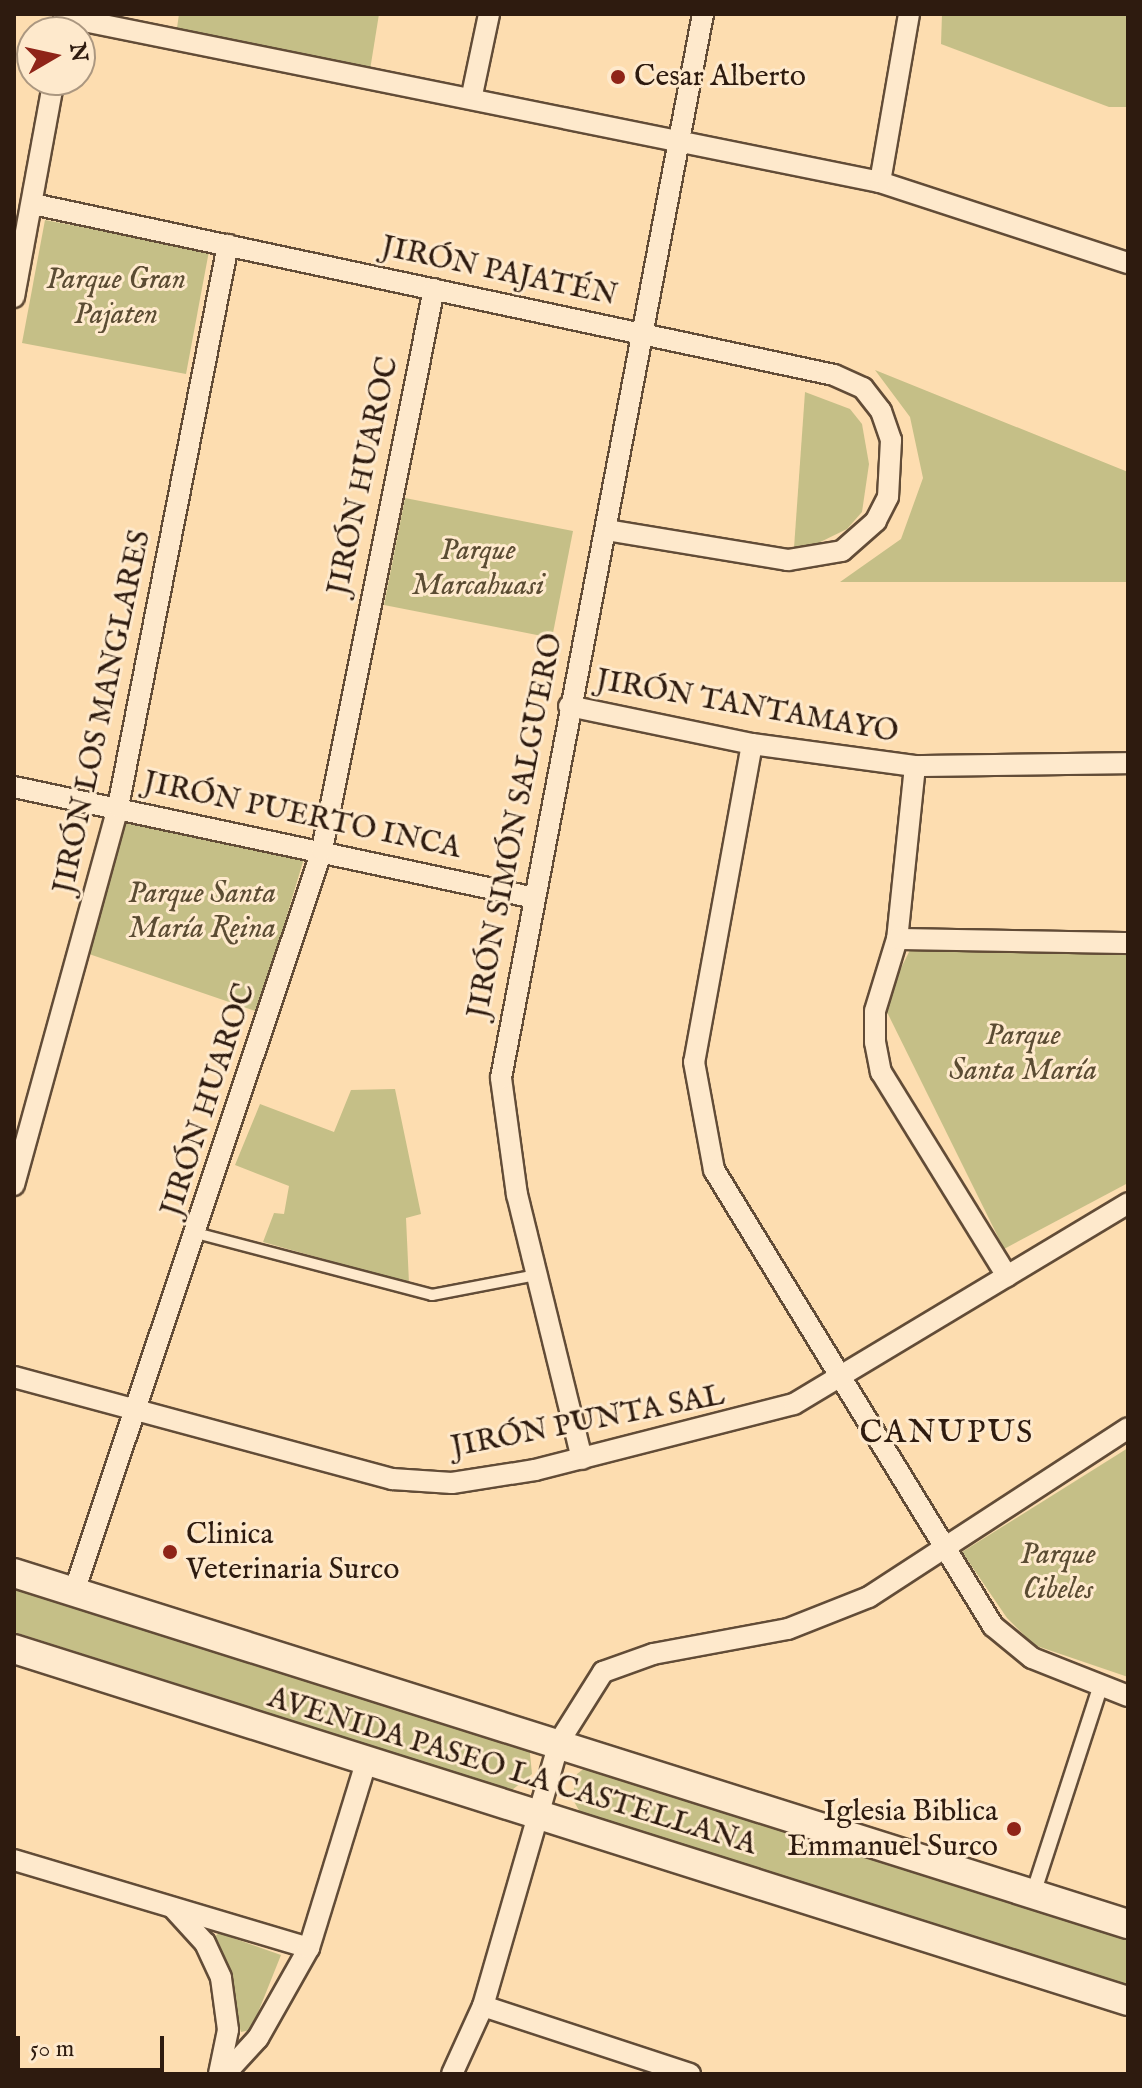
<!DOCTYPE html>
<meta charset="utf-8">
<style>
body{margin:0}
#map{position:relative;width:1142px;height:2088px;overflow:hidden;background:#fdddb0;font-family:"IM FELL English",serif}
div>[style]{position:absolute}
.green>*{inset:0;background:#c5bf87}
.roads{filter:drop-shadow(2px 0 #624c37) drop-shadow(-2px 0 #624c37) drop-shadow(0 2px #624c37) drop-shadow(0 -2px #624c37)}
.service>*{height:10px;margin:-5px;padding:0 5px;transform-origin:5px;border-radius:5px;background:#fee9cc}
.pedestrian>*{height:14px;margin:-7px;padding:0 7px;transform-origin:7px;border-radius:7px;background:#fee9cc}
.minor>*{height:20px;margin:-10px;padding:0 10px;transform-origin:10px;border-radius:10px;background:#fee9cc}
.secondary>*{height:28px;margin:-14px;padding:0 14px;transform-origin:14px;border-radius:14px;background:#fee9cc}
.dots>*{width:22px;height:22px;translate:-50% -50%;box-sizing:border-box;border:4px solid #fee9cc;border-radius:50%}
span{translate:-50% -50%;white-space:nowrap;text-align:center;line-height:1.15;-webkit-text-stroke:6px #fee9cc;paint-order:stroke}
.poi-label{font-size:30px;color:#2e1b0f}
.left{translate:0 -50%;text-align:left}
.right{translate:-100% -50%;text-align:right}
.street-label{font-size:30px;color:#2e1b0f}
.park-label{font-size:30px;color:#5b4c33;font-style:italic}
.neighbourhood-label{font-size:32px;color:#2e1b0f;letter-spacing:2px}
.frame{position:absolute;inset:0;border:16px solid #2e1b0f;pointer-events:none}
.north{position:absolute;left:16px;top:16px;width:80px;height:80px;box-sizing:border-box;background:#fee9cc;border:2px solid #ab9780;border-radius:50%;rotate:81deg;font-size:22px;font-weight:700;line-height:32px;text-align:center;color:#2e1b0f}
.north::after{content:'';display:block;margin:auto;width:28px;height:36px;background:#8f2418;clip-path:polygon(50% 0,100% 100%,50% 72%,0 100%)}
.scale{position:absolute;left:16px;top:2036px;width:148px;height:36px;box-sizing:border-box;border:4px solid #2e1b0f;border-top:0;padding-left:10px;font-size:24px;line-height:28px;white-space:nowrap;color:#2e1b0f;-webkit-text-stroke:6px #fee9cc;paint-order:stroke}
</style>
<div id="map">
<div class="green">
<div style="clip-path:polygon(179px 14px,379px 14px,370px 70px,176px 35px)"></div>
<div style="clip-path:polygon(942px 14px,1128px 14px,1128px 107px,1109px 107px,941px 44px)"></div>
<div style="clip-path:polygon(45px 220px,209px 251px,186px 374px,22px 343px)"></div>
<div style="clip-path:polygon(875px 370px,1128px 472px,1128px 582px,840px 582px,901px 539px,923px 478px,910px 417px)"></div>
<div style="clip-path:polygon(805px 392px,850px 409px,862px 424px,869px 464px,862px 512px,847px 529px,808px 548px,794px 548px)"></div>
<div style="clip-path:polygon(405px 498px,573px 531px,552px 638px,384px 605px)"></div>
<div style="clip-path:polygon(123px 815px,305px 855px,258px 1012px,89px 954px)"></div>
<div style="clip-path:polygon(910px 950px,1128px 950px,1128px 1183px,1004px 1249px,883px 1004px)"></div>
<div style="clip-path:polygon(395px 1089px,421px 1214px,406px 1218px,409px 1283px,263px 1242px,274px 1213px,284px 1214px,289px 1186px,235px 1165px,260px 1104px,334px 1132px,351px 1090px)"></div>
<div style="clip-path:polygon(1128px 1448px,1128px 1677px,1034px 1645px,1007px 1618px,962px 1552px)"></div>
<div style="clip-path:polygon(14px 1582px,529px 1744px,532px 1774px,512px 1790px,14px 1632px)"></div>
<div style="clip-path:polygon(591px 1763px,1128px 1934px,1128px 1988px,580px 1812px,572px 1798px,577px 1774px)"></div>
<div style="clip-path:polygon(219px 1933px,281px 1955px,251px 2030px,241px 2032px,213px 1938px)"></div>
</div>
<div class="roads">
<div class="service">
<div style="left:196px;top:1233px;width:244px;rotate:14.7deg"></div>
<div style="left:432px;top:1295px;width:107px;rotate:-10.8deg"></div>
</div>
<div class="pedestrian">
<div style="left:1033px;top:1894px;width:220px;rotate:-72deg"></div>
</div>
<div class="minor">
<div style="left:64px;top:17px;width:833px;rotate:11.43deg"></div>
<div style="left:880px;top:182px;width:261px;rotate:18.1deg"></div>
<div style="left:472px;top:95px;width:83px;rotate:-78.1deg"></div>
<div style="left:880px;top:182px;width:170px;rotate:-80.2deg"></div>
<div style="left:33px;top:204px;width:819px;rotate:12.05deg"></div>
<div style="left:834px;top:375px;width:32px;rotate:24deg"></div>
<div style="left:863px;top:388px;width:29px;rotate:52deg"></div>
<div style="left:881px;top:411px;width:31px;rotate:71deg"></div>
<div style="left:891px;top:440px;width:57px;rotate:93deg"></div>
<div style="left:888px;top:497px;width:27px;rotate:117deg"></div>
<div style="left:876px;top:521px;width:45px;rotate:138.6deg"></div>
<div style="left:842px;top:551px;width:55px;rotate:170.5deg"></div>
<div style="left:788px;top:560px;width:184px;rotate:-170.6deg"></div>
<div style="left:14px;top:297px;width:221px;rotate:-79.6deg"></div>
<div style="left:569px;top:706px;width:187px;rotate:11.7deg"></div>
<div style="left:752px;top:744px;width:164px;rotate:7.7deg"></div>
<div style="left:915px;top:766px;width:213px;rotate:-0.8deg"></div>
<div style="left:752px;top:744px;width:323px;rotate:100.3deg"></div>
<div style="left:694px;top:1062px;width:110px;rotate:79.5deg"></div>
<div style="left:714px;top:1170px;width:535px;rotate:58.54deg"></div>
<div style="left:993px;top:1626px;width:50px;rotate:39.4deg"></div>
<div style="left:1032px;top:1658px;width:103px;rotate:21.6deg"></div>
<div style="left:915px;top:766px;width:174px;rotate:95.9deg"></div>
<div style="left:897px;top:939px;width:75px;rotate:107deg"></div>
<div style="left:875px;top:1011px;width:31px;rotate:90deg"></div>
<div style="left:875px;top:1042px;width:31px;rotate:79deg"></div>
<div style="left:881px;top:1072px;width:240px;rotate:58.3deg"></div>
<div style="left:14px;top:787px;width:528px;rotate:12.03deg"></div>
<div style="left:897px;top:939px;width:231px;rotate:1deg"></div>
<div style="left:14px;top:1185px;width:392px;rotate:-74.6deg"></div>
<div style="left:118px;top:807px;width:573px;rotate:-78.93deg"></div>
<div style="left:14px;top:1377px;width:392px;rotate:15.1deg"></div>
<div style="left:392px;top:1479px;width:60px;rotate:3.8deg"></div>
<div style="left:452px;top:1483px;width:84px;rotate:-8.9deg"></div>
<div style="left:535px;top:1470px;width:267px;rotate:-14.3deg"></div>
<div style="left:794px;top:1404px;width:390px;rotate:-31deg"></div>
<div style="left:582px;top:1459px;width:272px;rotate:-103.8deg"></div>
<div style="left:517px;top:1195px;width:118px;rotate:-97.8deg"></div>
<div style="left:501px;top:1078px;width:1083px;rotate:-79.25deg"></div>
<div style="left:74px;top:1592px;width:782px;rotate:-71.52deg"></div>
<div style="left:322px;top:850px;width:572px;rotate:-78.71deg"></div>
<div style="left:14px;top:1860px;width:308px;rotate:16.6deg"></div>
<div style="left:173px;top:1908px;width:47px;rotate:47.6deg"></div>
<div style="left:205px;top:1943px;width:38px;rotate:65deg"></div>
<div style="left:221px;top:1978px;width:52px;rotate:82.3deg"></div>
<div style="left:228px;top:2030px;width:45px;rotate:101.6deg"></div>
<div style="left:483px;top:2006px;width:218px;rotate:18.2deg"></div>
<div style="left:225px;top:2074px;width:49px;rotate:-47.5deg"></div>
<div style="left:258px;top:2038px;width:103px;rotate:-60.5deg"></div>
<div style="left:309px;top:1948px;width:194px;rotate:-72.9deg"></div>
<div style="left:452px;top:2074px;width:75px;rotate:-65.5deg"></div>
<div style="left:483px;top:2006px;width:275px;rotate:-73.9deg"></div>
<div style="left:559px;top:1742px;width:83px;rotate:-57.8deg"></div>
<div style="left:603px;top:1672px;width:53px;rotate:-19.8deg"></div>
<div style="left:653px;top:1654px;width:137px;rotate:-10.5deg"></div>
<div style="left:788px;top:1629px;width:87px;rotate:-21.6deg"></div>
<div style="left:869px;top:1597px;width:309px;rotate:-33.1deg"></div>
</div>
<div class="secondary">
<div style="left:14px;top:1573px;width:1168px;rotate:17.49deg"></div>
<div style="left:14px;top:1649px;width:1168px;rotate:17.54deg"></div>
</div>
</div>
<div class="dots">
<div style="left:618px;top:77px;background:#8f2418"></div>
<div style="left:170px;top:1552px;background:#8f2418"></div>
<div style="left:1014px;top:1829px;background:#8f2418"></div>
</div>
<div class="poi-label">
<span class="left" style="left:634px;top:77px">Cesar Alberto</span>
<span class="left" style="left:186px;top:1552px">Clinica<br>Veterinaria Surco</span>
<span class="right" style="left:998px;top:1829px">Iglesia Biblica<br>Emmanuel Surco</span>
</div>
<div class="street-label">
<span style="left:499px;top:272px;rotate:12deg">JIRÓN PAJATÉN</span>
<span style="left:364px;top:476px;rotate:-78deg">JIRÓN HUAROC</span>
<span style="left:747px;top:707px;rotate:10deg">JIRÓN TANTAMAYO</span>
<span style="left:103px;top:712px;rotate:-78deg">JIRÓN LOS MANGLARES</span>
<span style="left:302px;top:816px;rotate:12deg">JIRÓN PUERTO INCA</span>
<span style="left:516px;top:826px;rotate:-79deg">JIRÓN SIMÓN SALGUERO</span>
<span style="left:209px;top:1100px;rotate:-72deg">JIRÓN HUAROC</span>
<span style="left:588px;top:1422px;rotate:-11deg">JIRÓN PUNTA SAL</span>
<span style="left:512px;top:1772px;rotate:17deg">AVENIDA PASEO LA CASTELLANA</span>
</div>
<div class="park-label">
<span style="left:116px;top:297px">Parque Gran<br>Pajaten</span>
<span style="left:478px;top:568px">Parque<br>Marcahuasi</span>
<span style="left:202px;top:911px">Parque Santa<br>María Reina</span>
<span style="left:1023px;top:1053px">Parque<br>Santa María</span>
<span style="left:1058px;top:1572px">Parque<br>Cibeles</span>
</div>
<div class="neighbourhood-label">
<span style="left:947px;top:1434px">CANUPUS</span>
</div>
<div class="frame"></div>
<div class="north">N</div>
<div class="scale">50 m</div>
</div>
